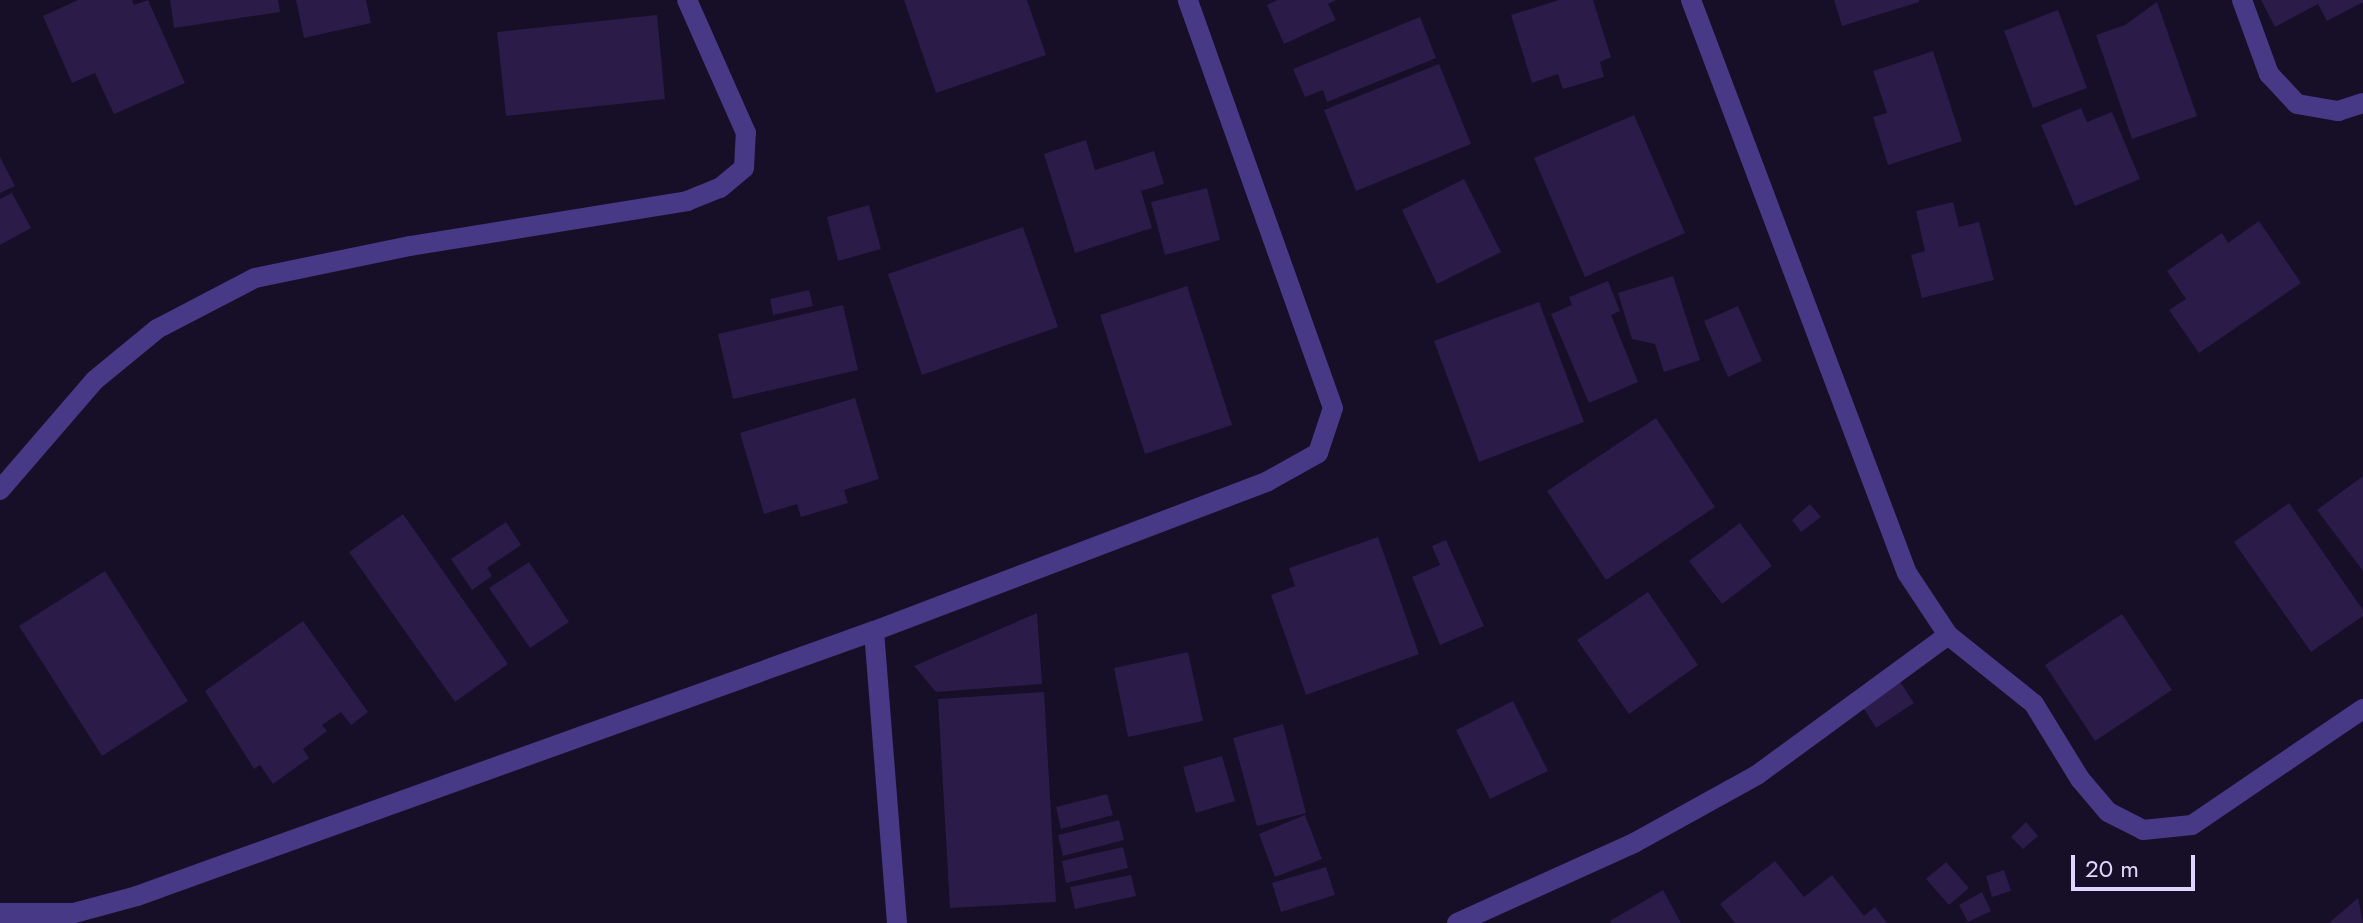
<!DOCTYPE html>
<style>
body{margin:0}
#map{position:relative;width:2363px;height:923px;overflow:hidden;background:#160f27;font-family:Jost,sans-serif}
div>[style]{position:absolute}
.building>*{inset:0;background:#2a1b48}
.minor>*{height:20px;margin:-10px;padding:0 10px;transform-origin:10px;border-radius:10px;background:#473986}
span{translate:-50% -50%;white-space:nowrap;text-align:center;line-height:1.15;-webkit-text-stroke:6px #160f27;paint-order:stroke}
.scale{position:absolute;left:2071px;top:855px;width:124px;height:36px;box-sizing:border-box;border:4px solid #e0d5ff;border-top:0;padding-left:10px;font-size:24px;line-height:28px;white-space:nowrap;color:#e0d5ff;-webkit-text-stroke:6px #160f27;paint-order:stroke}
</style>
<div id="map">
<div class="building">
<div style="clip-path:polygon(78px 0,132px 0,134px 5px,148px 0,185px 83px,114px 114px,95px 73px,72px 83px,43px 16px)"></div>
<div style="clip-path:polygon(170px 0,278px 0,280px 12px,174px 28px)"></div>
<div style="clip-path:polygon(296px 0,366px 0,371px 23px,304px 38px)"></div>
<div style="clip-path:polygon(904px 0,1027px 0,1046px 55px,936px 93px)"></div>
<div style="clip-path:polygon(1277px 0,1336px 0,1328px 4px,1336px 20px,1284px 44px,1267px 5px)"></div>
<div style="clip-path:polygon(1559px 0,1593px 0,1611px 57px,1600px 62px,1604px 77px,1563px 89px,1558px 74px,1532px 83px,1511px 15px)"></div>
<div style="clip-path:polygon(1834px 0,1919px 0,1919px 2px,1842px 26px)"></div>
<div style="clip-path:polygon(2261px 0,2363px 0,2363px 2px,2327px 21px,2318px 4px,2275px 27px)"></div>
<div style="clip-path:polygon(2157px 2px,2197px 116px,2132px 139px,2096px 35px,2125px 25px)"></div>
<div style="clip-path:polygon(2058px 10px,2087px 88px,2033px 108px,2004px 31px)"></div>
<div style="clip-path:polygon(657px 15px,665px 99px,506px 116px,497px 32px)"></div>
<div style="clip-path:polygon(1420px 17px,1436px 58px,1327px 102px,1323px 90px,1305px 97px,1293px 69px)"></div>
<div style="clip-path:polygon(1933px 51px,1962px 141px,1888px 165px,1873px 117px,1887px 113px,1873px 71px)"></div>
<div style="clip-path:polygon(1439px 64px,1471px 144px,1356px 191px,1324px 110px)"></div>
<div style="clip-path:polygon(2081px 108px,2087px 122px,2112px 112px,2140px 179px,2075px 206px,2041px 125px)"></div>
<div style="clip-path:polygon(1634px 115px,1685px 233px,1585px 277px,1534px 158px)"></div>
<div style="clip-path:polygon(1086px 140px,1095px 170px,1154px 151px,1164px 184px,1141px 191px,1152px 228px,1075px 253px,1044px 154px)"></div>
<div style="clip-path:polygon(0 157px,15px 186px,0 193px)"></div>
<div style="clip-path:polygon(1464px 179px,1501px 252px,1437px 284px,1402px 210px)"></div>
<div style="clip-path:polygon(1207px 188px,1220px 240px,1165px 255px,1151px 202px)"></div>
<div style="clip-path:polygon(12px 193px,31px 228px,0 245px,0 199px)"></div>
<div style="clip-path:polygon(1953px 202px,1959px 227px,1979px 222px,1994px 280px,1922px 298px,1911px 255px,1925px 251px,1916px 211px)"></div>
<div style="clip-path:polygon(869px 205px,881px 249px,838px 261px,827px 217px)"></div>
<div style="clip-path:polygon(2259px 221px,2301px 283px,2199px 353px,2169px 310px,2186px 299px,2167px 271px,2222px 233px,2228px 243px)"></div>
<div style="clip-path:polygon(1023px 227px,1058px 327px,922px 375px,888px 274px)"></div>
<div style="clip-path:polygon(1673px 276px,1700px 360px,1664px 372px,1655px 344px,1632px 339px,1618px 293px)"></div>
<div style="clip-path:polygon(1608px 281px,1620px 311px,1611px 315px,1638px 382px,1589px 403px,1551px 314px,1572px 305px,1569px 297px)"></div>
<div style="clip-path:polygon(1187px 286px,1232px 425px,1145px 454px,1100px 315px)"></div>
<div style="clip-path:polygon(809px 290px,813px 306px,773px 315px,770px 299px)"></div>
<div style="clip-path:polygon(1539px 302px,1584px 422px,1479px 462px,1434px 341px)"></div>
<div style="clip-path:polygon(843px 305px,858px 370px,733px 399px,718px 334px)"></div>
<div style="clip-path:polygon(1738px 306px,1762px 361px,1728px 377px,1704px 321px)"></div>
<div style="clip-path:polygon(855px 398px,879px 479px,844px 490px,848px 503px,801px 517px,797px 504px,764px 514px,740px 433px)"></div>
<div style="clip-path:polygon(1656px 418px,1715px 507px,1606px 580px,1547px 491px)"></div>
<div style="clip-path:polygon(2363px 476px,2363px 571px,2317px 510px)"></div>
<div style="clip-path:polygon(2289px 503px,2363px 610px,2363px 616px,2311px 652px,2234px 542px)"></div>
<div style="clip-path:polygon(1810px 504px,1821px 517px,1801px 532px,1792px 520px)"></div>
<div style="clip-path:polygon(403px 514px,508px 664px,455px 702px,349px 552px)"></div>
<div style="clip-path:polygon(506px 522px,521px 545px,487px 568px,492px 576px,472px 590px,451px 559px)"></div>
<div style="clip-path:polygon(1740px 523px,1772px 566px,1722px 604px,1689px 561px)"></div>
<div style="clip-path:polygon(1378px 537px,1419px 654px,1306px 695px,1271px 595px,1295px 586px,1289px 568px)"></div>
<div style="clip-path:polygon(1446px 540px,1484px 626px,1440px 645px,1412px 577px,1440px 565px,1432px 546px)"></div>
<div style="clip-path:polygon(529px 562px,569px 622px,530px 648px,489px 588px)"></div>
<div style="clip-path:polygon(105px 571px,188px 701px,102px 756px,19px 626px)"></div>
<div style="clip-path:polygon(1648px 592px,1698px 665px,1629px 714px,1577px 640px)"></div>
<div style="clip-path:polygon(1037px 613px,1042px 684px,936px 692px,914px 666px)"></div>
<div style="clip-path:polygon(2122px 614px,2172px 690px,2095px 741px,2045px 665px)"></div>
<div style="clip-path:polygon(303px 621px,368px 712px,351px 725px,341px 712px,322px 725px,327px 731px,303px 749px,309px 758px,273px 784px,260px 765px,254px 769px,205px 691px)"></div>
<div style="clip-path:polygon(1188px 652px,1203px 721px,1128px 737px,1114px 668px)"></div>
<div style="clip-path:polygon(1899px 680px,1914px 703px,1876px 728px,1861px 704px)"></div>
<div style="clip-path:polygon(1044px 692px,1056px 902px,950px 908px,938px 699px)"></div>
<div style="clip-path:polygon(1513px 701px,1548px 771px,1490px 799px,1456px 730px)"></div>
<div style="clip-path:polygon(1283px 724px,1306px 813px,1257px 826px,1233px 738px)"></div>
<div style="clip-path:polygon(1222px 756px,1235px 801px,1196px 813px,1183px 767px)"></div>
<div style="clip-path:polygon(1107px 794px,1113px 815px,1061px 829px,1056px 807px)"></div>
<div style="clip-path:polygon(1305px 815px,1322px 859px,1275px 877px,1259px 834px)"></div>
<div style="clip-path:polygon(1119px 820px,1124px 840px,1063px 856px,1058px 835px)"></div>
<div style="clip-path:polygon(2026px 822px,2038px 836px,2023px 849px,2011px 837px)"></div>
<div style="clip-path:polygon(1123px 847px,1128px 868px,1066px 883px,1062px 861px)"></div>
<div style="clip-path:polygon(1775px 861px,1804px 897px,1832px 875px,1864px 916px,1875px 907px,1887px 923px,1735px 923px,1720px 904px)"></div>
<div style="clip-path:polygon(1946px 862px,1969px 888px,1949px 905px,1926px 879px)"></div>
<div style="clip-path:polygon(1326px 867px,1335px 895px,1281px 912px,1272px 883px)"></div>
<div style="clip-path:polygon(2004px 870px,2011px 891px,1992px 897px,1986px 876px)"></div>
<div style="clip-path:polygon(1131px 875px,1136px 896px,1075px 909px,1070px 887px)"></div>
<div style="clip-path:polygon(1663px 890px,1681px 923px,1611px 923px,1610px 921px)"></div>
<div style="clip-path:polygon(1982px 892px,1991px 911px,1968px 922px,1959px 905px)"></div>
<div style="clip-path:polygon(2358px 898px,2363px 923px,2329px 923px)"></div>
</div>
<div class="minor">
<div style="left:1691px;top:0;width:612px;rotate:69.35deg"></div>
<div style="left:1907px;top:573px;width:74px;rotate:56.5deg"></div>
<div style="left:1948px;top:635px;width:110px;rotate:38.7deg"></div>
<div style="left:2034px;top:704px;width:88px;rotate:58.5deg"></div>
<div style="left:2080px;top:779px;width:43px;rotate:49.7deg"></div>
<div style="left:2108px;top:812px;width:39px;rotate:27deg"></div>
<div style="left:2143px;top:830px;width:49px;rotate:-5.8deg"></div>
<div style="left:2192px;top:825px;width:207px;rotate:-34.2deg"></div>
<div style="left:2242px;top:0;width:79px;rotate:70deg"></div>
<div style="left:2269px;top:74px;width:41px;rotate:47deg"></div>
<div style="left:2297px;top:104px;width:42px;rotate:9.7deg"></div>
<div style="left:2338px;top:111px;width:26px;rotate:-18deg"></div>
<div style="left:0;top:490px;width:145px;rotate:-49.2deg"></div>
<div style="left:95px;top:380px;width:80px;rotate:-39.4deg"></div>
<div style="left:157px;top:329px;width:110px;rotate:-27.5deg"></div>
<div style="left:255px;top:278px;width:158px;rotate:-11.7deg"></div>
<div style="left:410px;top:246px;width:281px;rotate:-9.2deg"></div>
<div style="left:687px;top:201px;width:35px;rotate:-22deg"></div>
<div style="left:720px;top:188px;width:31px;rotate:-40deg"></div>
<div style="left:744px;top:168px;width:35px;rotate:-87deg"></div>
<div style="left:746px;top:133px;width:145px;rotate:-113.9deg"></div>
<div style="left:874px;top:631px;width:293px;rotate:85.5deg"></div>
<div style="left:0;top:913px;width:74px"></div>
<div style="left:74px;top:913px;width:65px;rotate:-15.1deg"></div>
<div style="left:137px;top:896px;width:783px;rotate:-19.78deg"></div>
<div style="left:874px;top:631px;width:422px;rotate:-20.8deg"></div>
<div style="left:1268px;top:481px;width:57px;rotate:-29.2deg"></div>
<div style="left:1318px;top:453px;width:47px;rotate:-71.6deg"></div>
<div style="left:1333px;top:408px;width:433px;rotate:-109.6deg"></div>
<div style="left:1457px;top:923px;width:194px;rotate:-24.3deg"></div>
<div style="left:1634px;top:843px;width:141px;rotate:-28.9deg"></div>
<div style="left:1757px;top:775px;width:237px;rotate:-36.2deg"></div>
</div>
<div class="scale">20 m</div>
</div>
